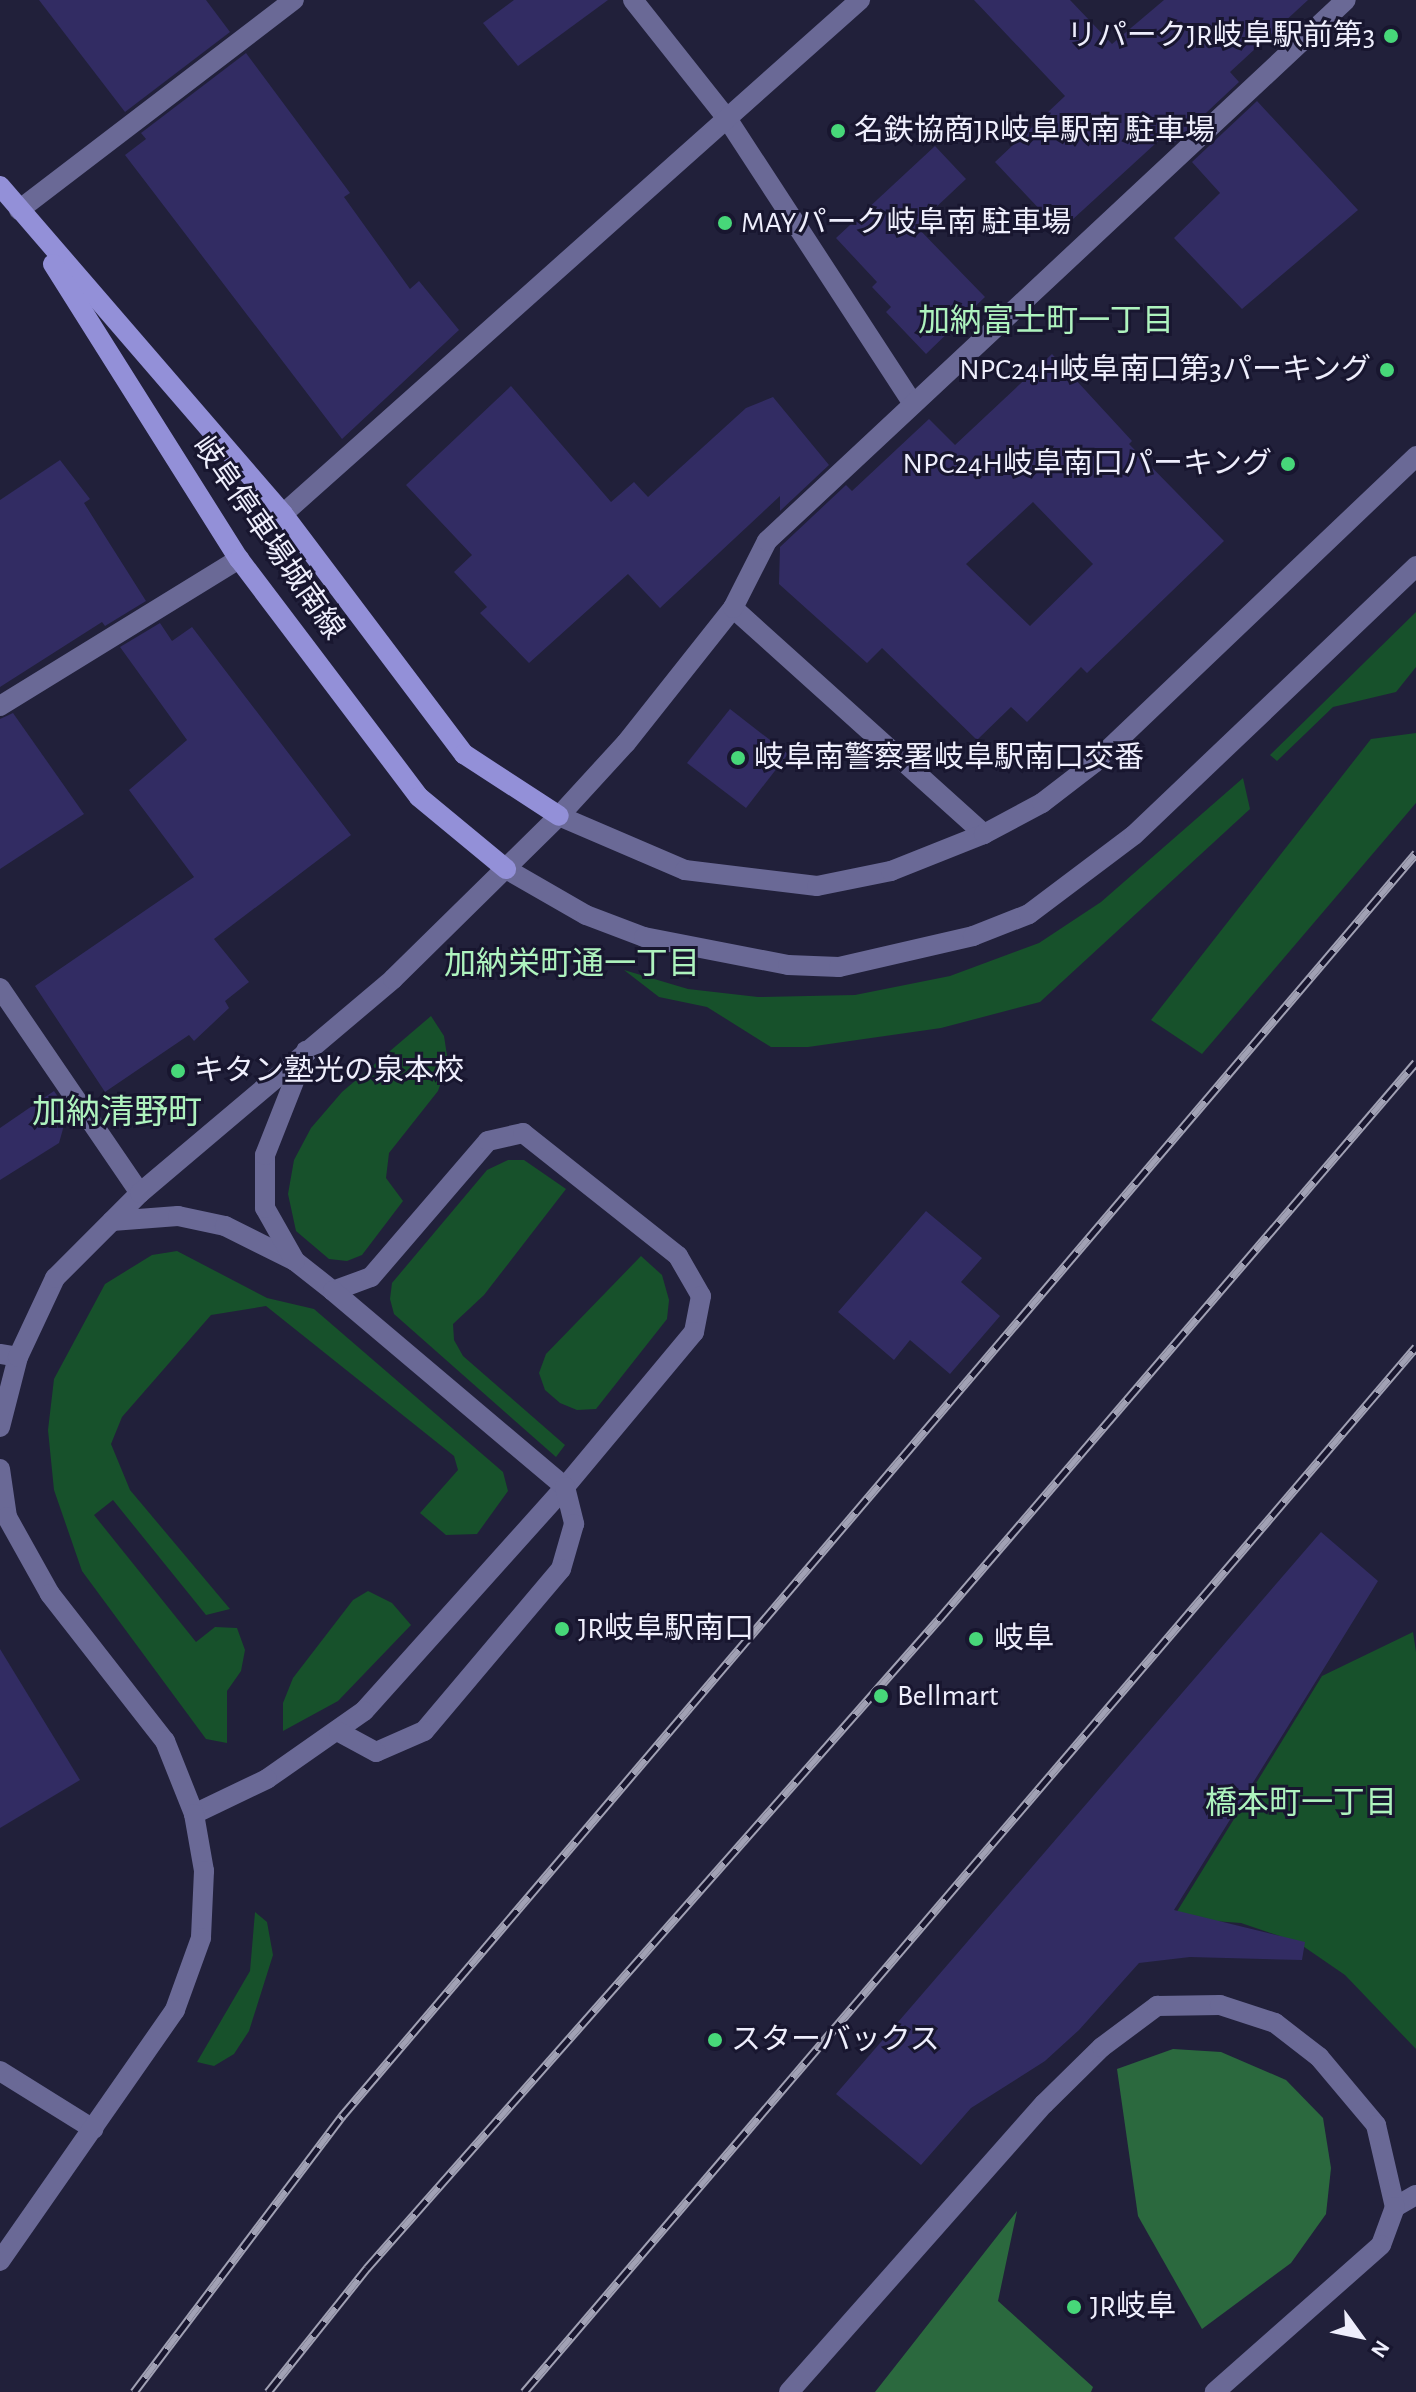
<!DOCTYPE html>
<meta charset="utf-8">
<style>
body{margin:0}
#map{position:relative;width:1416px;height:2392px;overflow:hidden;background:#21203a;font-family:"Alegreya Sans","Noto Sans JP",sans-serif}
div>[style]{position:absolute}
.green>*{inset:0;background:#17512b}
.forest>*{inset:0;background:#2b693e}
.building>*{inset:0;background:#322c63}
.service>*{height:20px;margin:-10px;padding:0 10px;transform-origin:10px;border-radius:10px;background:#6a6996}
.minor>*{height:20px;margin:-10px;padding:0 10px;transform-origin:10px;border-radius:10px;background:#6a6996}
.tertiary>*{height:20px;margin:-10px;padding:0 10px;transform-origin:10px;border-radius:10px;background:#6a6996}
.secondary>*{height:20px;margin:-10px;padding:0 10px;transform-origin:10px;border-radius:10px;background:#9390d8}
.rail>*{height:9px;margin-top:-4.5px;transform-origin:0;background:repeating-linear-gradient(90deg,#18162f 0 18px,#a1a1b4 0 36px);box-sizing:border-box;border-block:2px solid #a1a1b4}
.dots>*{width:22px;height:22px;translate:-50% -50%;box-sizing:border-box;border:4px solid #18162f;border-radius:50%}
span{translate:-50% -50%;white-space:nowrap;text-align:center;line-height:1.15;-webkit-text-stroke:6px #18162f;paint-order:stroke}
.poi-label{font-size:30px;color:#eeeefc}
.right{translate:-100% -50%;text-align:right}
.left{translate:0 -50%;text-align:left}
.street-label{font-size:30px;color:#eeeefc}
.neighbourhood-label{font-size:32px;color:#aef3be}
.quarter-label{font-size:34px;color:#aef3be}
.north{position:absolute;left:1320px;top:2296px;width:80px;height:80px;-webkit-text-stroke:6px #18162f;paint-order:stroke;rotate:123deg;font-size:22px;font-weight:700;line-height:32px;text-align:center;color:#eeeefc}
.north::after{content:'';display:block;margin:auto;width:28px;height:36px;background:#eeeefc;clip-path:polygon(50% 0,100% 100%,50% 72%,0 100%)}
</style>
<div id="map">
<div class="green">
<div style="clip-path:polygon(1416px 612px,1416px 667px,1396px 692px,1333px 707px,1277px 761px,1270px 755px)"></div>
<div style="clip-path:polygon(1416px 733px,1416px 803px,1202px 1054px,1151px 1020px,1371px 739px)"></div>
<div style="clip-path:polygon(1243px 778px,1250px 809px,1040px 1002px,941px 1028px,808px 1047px,771px 1047px,707px 1007px,659px 997px,624px 970px,688px 989px,758px 997px,855px 995px,950px 976px,1039px 943px,1101px 902px)"></div>
<div style="clip-path:polygon(431px 1016px,444px 1036px,448px 1062px,438px 1091px,389px 1153px,386px 1178px,403px 1201px,362px 1255px,347px 1261px,329px 1259px,296px 1231px,288px 1194px,294px 1160px,311px 1128px,342px 1092px)"></div>
<div style="clip-path:polygon(508px 1160px,524px 1160px,566px 1189px,484px 1295px,453px 1324px,454px 1340px,463px 1356px,565px 1445px,556px 1457px,394px 1314px,390px 1299px,392px 1283px,487px 1170px)"></div>
<div style="clip-path:polygon(177px 1251px,267px 1298px,314px 1309px,503px 1472px,508px 1491px,477px 1534px,446px 1535px,420px 1513px,458px 1470px,454px 1456px,266px 1306px,211px 1315px,122px 1417px,111px 1444px,130px 1490px,230px 1609px,206px 1615px,113px 1500px,94px 1515px,196px 1642px,215px 1627px,237px 1628px,245px 1650px,241px 1671px,227px 1691px,227px 1743px,206px 1739px,82px 1571px,54px 1490px,48px 1430px,54px 1379px,105px 1284px,152px 1255px)"></div>
<div style="clip-path:polygon(641px 1256px,662px 1275px,669px 1300px,667px 1319px,596px 1409px,577px 1410px,560px 1403px,545px 1390px,539px 1373px,546px 1354px)"></div>
<div style="clip-path:polygon(368px 1591px,392px 1603px,411px 1625px,338px 1701px,283px 1731px,283px 1703px,293px 1678px,353px 1600px)"></div>
<div style="clip-path:polygon(1413px 1632px,1416px 1652px,1416px 2049px,1345px 1975px,1297px 1942px,1241px 1923px,1173px 1918px,1322px 1676px)"></div>
<div style="clip-path:polygon(255px 1912px,267px 1922px,273px 1955px,249px 2031px,234px 2054px,214px 2066px,197px 2062px,250px 1971px)"></div>
</div>
<div class="forest">
<div style="clip-path:polygon(1173px 2049px,1221px 2052px,1286px 2080px,1323px 2118px,1331px 2168px,1326px 2214px,1291px 2263px,1202px 2329px,1138px 2216px,1117px 2069px)"></div>
<div style="clip-path:polygon(1017px 2211px,998px 2301px,1093px 2387px,1091px 2392px,875px 2392px)"></div>
</div>
<div class="building">
<div style="clip-path:polygon(39px 0,206px 0,230px 32px,125px 112px)"></div>
<div style="clip-path:polygon(514px 0,608px 0,518px 66px,483px 23px)"></div>
<div style="clip-path:polygon(974px 0,1070px 0,1112px 44px,1164px 0,1308px 0,1230px 72px,1239px 82px,1175px 142px,1167px 133px,1060px 231px,995px 162px,1065px 96px)"></div>
<div style="clip-path:polygon(246px 53px,350px 193px,344px 197px,410px 289px,419px 281px,459px 330px,342px 439px,125px 155px,146px 139px,141px 133px)"></div>
<div style="clip-path:polygon(1257px 101px,1358px 210px,1242px 309px,1174px 238px,1220px 193px,1192px 162px)"></div>
<div style="clip-path:polygon(935px 146px,966px 179px,916px 226px,985px 297px,926px 354px,886px 312px,891px 307px,872px 287px,877px 282px,836px 238px)"></div>
<div style="clip-path:polygon(evenodd,1052px 354px,1132px 441px,1129px 444px,1224px 541px,1087px 673px,1081px 667px,1027px 722px,1011px 707px,977px 740px,882px 648px,867px 663px,779px 584px,780px 547px,846px 485px,852px 491px,929px 419px,955px 445px,1052px 354px,1033px 502px,1093px 564px,1030px 626px,966px 564px,1033px 502px)"></div>
<div style="clip-path:polygon(511px 386px,611px 502px,634px 482px,648px 497px,746px 408px,773px 397px,829px 465px,780px 511px,780px 496px,660px 608px,628px 574px,529px 663px,480px 613px,487px 607px,454px 572px,472px 555px,406px 485px)"></div>
<div style="clip-path:polygon(60px 460px,90px 499px,84px 503px,146px 601px,105px 626px,102px 622px,0 687px,0 500px)"></div>
<div style="clip-path:polygon(160px 623px,172px 641px,192px 627px,351px 835px,214px 939px,249px 982px,225px 1001px,229px 1008px,194px 1041px,189px 1035px,105px 1092px,35px 986px,194px 877px,129px 790px,187px 740px,120px 647px)"></div>
<div style="clip-path:polygon(730px 709px,788px 754px,746px 808px,687px 763px)"></div>
<div style="clip-path:polygon(13px 713px,84px 814px,0 869px,0 719px)"></div>
<div style="clip-path:polygon(54px 1091px,68px 1111px,59px 1143px,0 1180px,0 1128px)"></div>
<div style="clip-path:polygon(926px 1211px,982px 1258px,961px 1282px,1000px 1316px,950px 1374px,910px 1340px,894px 1360px,838px 1312px)"></div>
<div style="clip-path:polygon(1321px 1532px,1378px 1581px,1174px 1910px,1305px 1942px,1302px 1960px,1190px 1957px,1139px 1963px,1079px 2030px,1045px 2061px,971px 2108px,921px 2165px,836px 2094px)"></div>
<div style="clip-path:polygon(0 1649px,80px 1780px,0 1828px)"></div>
</div>
<div class="service">
<div style="left:112px;top:1221px;width:66px;rotate:-4.3deg"></div>
<div style="left:178px;top:1216px;width:48px;rotate:12deg"></div>
<div style="left:225px;top:1226px;width:78px;rotate:26.6deg"></div>
<div style="left:295px;top:1261px;width:48px;rotate:38.3deg"></div>
<div style="left:333px;top:1291px;width:40px;rotate:-20.2deg"></div>
<div style="left:371px;top:1277px;width:179px;rotate:-49.3deg"></div>
<div style="left:488px;top:1141px;width:36px;rotate:-13deg"></div>
<div style="left:523px;top:1133px;width:198px;rotate:38.4deg"></div>
<div style="left:678px;top:1256px;width:46px;rotate:60.1deg"></div>
<div style="left:701px;top:1296px;width:37px;rotate:101deg"></div>
<div style="left:694px;top:1332px;width:202px;rotate:129.8deg"></div>
<div style="left:565px;top:1487px;width:301px;rotate:131.9deg"></div>
<div style="left:364px;top:1711px;width:118px;rotate:145deg"></div>
<div style="left:267px;top:1779px;width:81px;rotate:154.4deg"></div>
<div style="left:295px;top:1261px;width:61px;rotate:-119.5deg"></div>
<div style="left:265px;top:1208px;width:53px;rotate:-90deg"></div>
<div style="left:265px;top:1155px;width:112px;rotate:-68.5deg"></div>
<div style="left:333px;top:1291px;width:304px;rotate:40.2deg"></div>
<div style="left:565px;top:1487px;width:38px;rotate:76deg"></div>
<div style="left:574px;top:1524px;width:47px;rotate:106.1deg"></div>
<div style="left:561px;top:1569px;width:212px;rotate:130.2deg"></div>
<div style="left:424px;top:1731px;width:52px;rotate:156.4deg"></div>
<div style="left:376px;top:1752px;width:42px;rotate:-151.6deg"></div>
<div style="left:1395px;top:2207px;width:24px;rotate:-30deg"></div>
<div style="left:789px;top:2392px;width:385px;rotate:-48.5deg"></div>
<div style="left:1044px;top:2104px;width:81px;rotate:-44.5deg"></div>
<div style="left:1102px;top:2047px;width:69px;rotate:-36.7deg"></div>
<div style="left:1157px;top:2006px;width:63px;rotate:-0.9deg"></div>
<div style="left:1220px;top:2005px;width:58px;rotate:18.1deg"></div>
<div style="left:1275px;top:2023px;width:56px;rotate:37.7deg"></div>
<div style="left:1319px;top:2057px;width:89px;rotate:50deg"></div>
<div style="left:1376px;top:2125px;width:84px;rotate:77deg"></div>
<div style="left:1395px;top:2207px;width:40px;rotate:110.2deg"></div>
<div style="left:1381px;top:2245px;width:222px;rotate:138.5deg"></div>
</div>
<div class="minor">
<div style="left:633px;top:0;width:153px;rotate:51.6deg"></div>
<div style="left:728px;top:120px;width:339px;rotate:56.9deg"></div>
<div style="left:19px;top:210px;width:346px;rotate:-37.4deg"></div>
<div style="left:283px;top:514px;width:773px;rotate:-41.7deg"></div>
<div style="left:733px;top:608px;width:338px;rotate:42deg"></div>
<div style="left:0;top:706px;width:281px;rotate:-31.6deg"></div>
<div style="left:559px;top:816px;width:99px;rotate:-47.5deg"></div>
<div style="left:626px;top:743px;width:172px;rotate:-51.6deg"></div>
<div style="left:733px;top:608px;width:75px;rotate:-63.1deg"></div>
<div style="left:767px;top:541px;width:792px;rotate:-43.06deg"></div>
<div style="left:0;top:988px;width:248px;rotate:55.7deg"></div>
<div style="left:0;top:1354px;width:18px;rotate:9deg"></div>
<div style="left:0;top:2071px;width:110px;rotate:31.9deg"></div>
</div>
<div class="tertiary">
<div style="left:506px;top:869px;width:92px;rotate:29.9deg"></div>
<div style="left:586px;top:915px;width:62px;rotate:20.8deg"></div>
<div style="left:644px;top:937px;width:147px;rotate:11deg"></div>
<div style="left:788px;top:965px;width:51px;rotate:2.2deg"></div>
<div style="left:839px;top:967px;width:138px;rotate:-13deg"></div>
<div style="left:973px;top:936px;width:60px;rotate:-21.4deg"></div>
<div style="left:1029px;top:914px;width:131px;rotate:-37deg"></div>
<div style="left:1134px;top:835px;width:390px;rotate:-43.6deg"></div>
<div style="left:0;top:1427px;width:72px;rotate:-75.6deg"></div>
<div style="left:18px;top:1357px;width:87px;rotate:-64.9deg"></div>
<div style="left:55px;top:1278px;width:120px;rotate:-45deg"></div>
<div style="left:140px;top:1193px;width:331px;rotate:-40.2deg"></div>
<div style="left:393px;top:979px;width:233px;rotate:-44.5deg"></div>
<div style="left:559px;top:816px;width:137px;rotate:23.2deg"></div>
<div style="left:685px;top:870px;width:133px;rotate:6.9deg"></div>
<div style="left:817px;top:886px;width:76px;rotate:-11.5deg"></div>
<div style="left:891px;top:871px;width:100px;rotate:-21.7deg"></div>
<div style="left:984px;top:834px;width:66px;rotate:-28.1deg"></div>
<div style="left:1042px;top:803px;width:66px;rotate:-37.6deg"></div>
<div style="left:1094px;top:763px;width:445px;rotate:-43.6deg"></div>
<div style="left:0;top:1469px;width:49px;rotate:81.7deg"></div>
<div style="left:7px;top:1517px;width:88px;rotate:60.8deg"></div>
<div style="left:50px;top:1594px;width:187px;rotate:52deg"></div>
<div style="left:165px;top:1741px;width:79px;rotate:68.3deg"></div>
<div style="left:194px;top:1814px;width:58px;rotate:80deg"></div>
<div style="left:204px;top:1871px;width:67px;rotate:92.6deg"></div>
<div style="left:201px;top:1938px;width:77px;rotate:109.9deg"></div>
<div style="left:175px;top:2010px;width:306px;rotate:124.9deg"></div>
</div>
<div class="secondary">
<div style="left:0;top:186px;width:433px;rotate:49.2deg"></div>
<div style="left:283px;top:514px;width:301px;rotate:53deg"></div>
<div style="left:464px;top:754px;width:113px;rotate:33.1deg"></div>
<div style="left:53px;top:264px;width:349px;rotate:57.8deg"></div>
<div style="left:239px;top:559px;width:298px;rotate:52.9deg"></div>
<div style="left:419px;top:797px;width:113px;rotate:39.6deg"></div>
</div>
<div class="rail">
<div style="left:134px;top:2392px;width:346px;rotate:-53deg"></div>
<div style="left:342px;top:2116px;width:1658px;rotate:-49.62deg"></div>
<div style="left:268px;top:2392px;width:159px;rotate:-51.4deg"></div>
<div style="left:367px;top:2268px;width:865px;rotate:-48.61deg"></div>
<div style="left:939px;top:1619px;width:733px;rotate:-49.42deg"></div>
<div style="left:524px;top:2392px;width:1374px;rotate:-49.52deg"></div>
</div>
<div class="dots">
<div style="left:1391px;top:36px;background:#47d779"></div>
<div style="left:838px;top:131px;background:#47d779"></div>
<div style="left:725px;top:223px;background:#47d779"></div>
<div style="left:1387px;top:370px;background:#47d779"></div>
<div style="left:1288px;top:464px;background:#47d779"></div>
<div style="left:738px;top:758px;background:#47d779"></div>
<div style="left:178px;top:1071px;background:#47d779"></div>
<div style="left:562px;top:1629px;background:#47d779"></div>
<div style="left:976px;top:1639px;background:#47d779"></div>
<div style="left:881px;top:1696px;background:#47d779"></div>
<div style="left:715px;top:2040px;background:#47d779"></div>
<div style="left:1074px;top:2307px;background:#47d779"></div>
</div>
<div class="poi-label">
<span class="right" style="left:1375px;top:36px">リパークJR岐阜駅前第3</span>
<span class="left" style="left:854px;top:131px">名鉄協商JR岐阜駅南 駐車場</span>
<span class="left" style="left:741px;top:223px">MAYパーク岐阜南 駐車場</span>
<span class="right" style="left:1371px;top:370px">NPC24H岐阜南口第3パーキング</span>
<span class="right" style="left:1272px;top:464px">NPC24H岐阜南口パーキング</span>
<span class="left" style="left:754px;top:758px">岐阜南警察署岐阜駅南口交番</span>
<span class="left" style="left:194px;top:1071px">キタン塾光の泉本校</span>
<span class="left" style="left:578px;top:1629px">JR岐阜駅南口</span>
<span class="left" style="left:994px;top:1639px">岐阜</span>
<span class="left" style="left:897px;top:1696px">Bellmart</span>
<span class="left" style="left:731px;top:2040px">スターバックス</span>
<span class="left" style="left:1090px;top:2307px">JR岐阜</span>
</div>
<div class="street-label">
<span style="left:268px;top:538px;rotate:55deg">岐阜停車場城南線</span>
</div>
<div class="neighbourhood-label">
<span style="left:1046px;top:321px">加納富士町一丁目</span>
<span style="left:572px;top:964px">加納栄町通一丁目</span>
<span style="left:1301px;top:1803px">橋本町一丁目</span>
</div>
<div class="quarter-label">
<span style="left:117px;top:1114px">加納清野町</span>
</div>
<div class="north">N</div>
</div>
